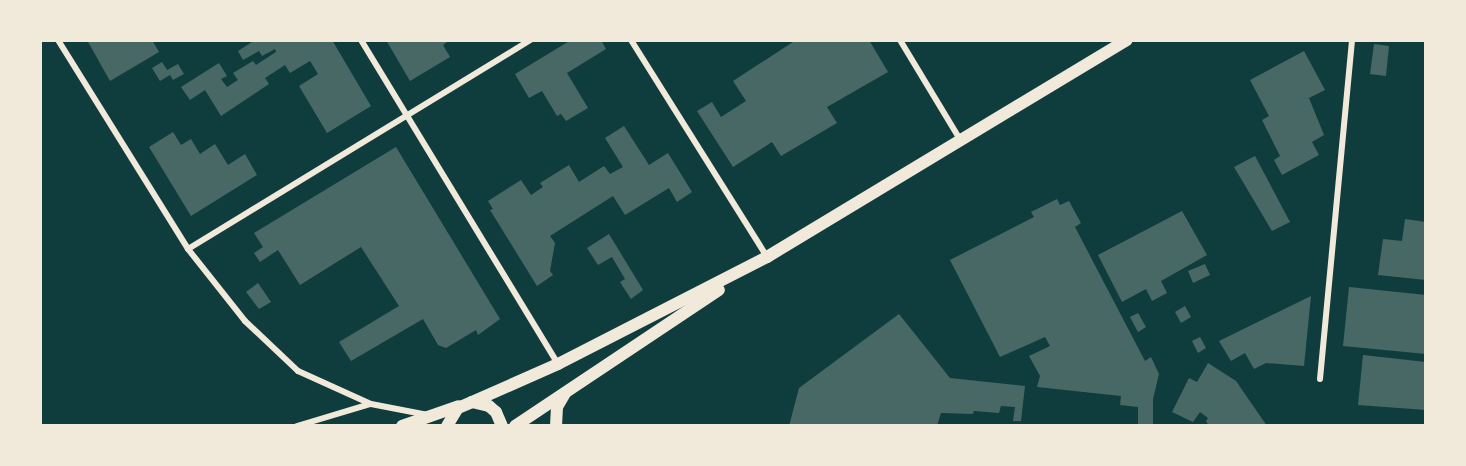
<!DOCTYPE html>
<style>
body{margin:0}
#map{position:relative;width:1466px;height:466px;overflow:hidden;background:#0f3d3e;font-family:"Alegreya Sans",sans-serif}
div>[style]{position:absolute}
.building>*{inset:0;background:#486865}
.minor>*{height:6px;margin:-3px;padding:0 3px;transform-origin:3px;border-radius:3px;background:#f1e9da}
.secondary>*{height:12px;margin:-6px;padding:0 6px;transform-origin:6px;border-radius:6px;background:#f1e9da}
span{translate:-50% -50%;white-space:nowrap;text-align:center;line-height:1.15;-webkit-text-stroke:4.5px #f1e9da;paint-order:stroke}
.frame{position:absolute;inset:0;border:42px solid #f1e9da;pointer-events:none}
</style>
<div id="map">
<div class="building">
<div style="clip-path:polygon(87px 40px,152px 40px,159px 52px,110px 81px)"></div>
<div style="clip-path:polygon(255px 40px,332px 40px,371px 106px,327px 133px,299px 86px,318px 74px,310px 61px,290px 73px,285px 65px,265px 78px,269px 84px,221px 116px,205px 90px,190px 100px,181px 87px,219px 63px,227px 76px,221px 79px,227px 87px,238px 80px,233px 73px,253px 61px,256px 65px,276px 52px,275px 49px,262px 56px,259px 51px,243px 60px,238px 51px)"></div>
<div style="clip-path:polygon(386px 40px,450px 40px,443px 45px,450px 57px,410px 81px)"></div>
<div style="clip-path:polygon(571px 40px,601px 40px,606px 49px,567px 73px,588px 108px,566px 121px,561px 114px,557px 116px,542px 91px,529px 98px,515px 74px)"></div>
<div style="clip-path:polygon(796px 40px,869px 40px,888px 72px,827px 107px,837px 123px,781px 156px,772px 142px,733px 167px,697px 111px,712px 102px,721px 117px,746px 101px,733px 81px)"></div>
<div style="clip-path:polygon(1374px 44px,1389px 46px,1386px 76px,1370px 74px)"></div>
<div style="clip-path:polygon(1304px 51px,1325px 90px,1309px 98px,1324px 135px,1312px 142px,1319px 155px,1282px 175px,1274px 160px,1280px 156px,1262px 120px,1269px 116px,1250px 80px)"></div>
<div style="clip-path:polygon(162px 62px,167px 70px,178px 64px,184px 74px,173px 80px,170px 75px,160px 81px,152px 68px)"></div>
<div style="clip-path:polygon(624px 126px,649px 165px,668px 153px,692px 192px,677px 202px,669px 188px,625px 215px,613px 196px,550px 236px,555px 243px,550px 271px,553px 275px,537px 286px,490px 210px,493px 209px,488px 201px,521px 180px,531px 195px,543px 187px,540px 183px,569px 165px,579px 182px,604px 166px,610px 174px,623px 167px,605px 138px)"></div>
<div style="clip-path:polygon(173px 132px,181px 145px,191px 139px,200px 154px,215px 144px,228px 165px,245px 154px,257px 175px,191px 216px,149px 147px)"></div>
<div style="clip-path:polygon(396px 147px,500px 319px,478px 335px,476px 330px,446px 348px,438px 345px,423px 319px,351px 361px,339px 342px,399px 306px,361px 247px,300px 285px,278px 250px,260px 262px,254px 253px,263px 247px,254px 233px)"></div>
<div style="clip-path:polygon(1255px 156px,1290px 222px,1272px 231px,1234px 167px)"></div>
<div style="clip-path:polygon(1057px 199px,1060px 205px,1069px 201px,1081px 223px,1075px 227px,1145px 361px,1151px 357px,1159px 374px,1153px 399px,1153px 424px,1138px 426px,1138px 407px,1120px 405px,1121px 396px,1037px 387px,1040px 376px,1029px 356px,1050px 346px,1045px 337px,1000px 357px,950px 260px,1034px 217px,1031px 212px)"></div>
<div style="clip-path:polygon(1182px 211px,1207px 255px,1161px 281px,1167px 293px,1152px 301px,1146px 289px,1122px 302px,1098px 255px)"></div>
<div style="clip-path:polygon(1405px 219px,1426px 222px,1426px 280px,1378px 275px,1383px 239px,1402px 241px)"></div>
<div style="clip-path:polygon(609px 234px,643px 290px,631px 299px,620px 282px,625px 279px,612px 257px,598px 265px,587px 248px)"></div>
<div style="clip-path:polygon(1205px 264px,1210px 275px,1193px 283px,1188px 271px)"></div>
<div style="clip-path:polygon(258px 283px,271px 302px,259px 309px,246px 292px)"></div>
<div style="clip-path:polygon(1349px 287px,1426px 295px,1426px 354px,1343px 346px)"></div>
<div style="clip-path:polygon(1311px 296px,1304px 366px,1266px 363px,1254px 369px,1245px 353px,1231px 361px,1219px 341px)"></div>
<div style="clip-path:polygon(1185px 306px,1191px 317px,1181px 323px,1175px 312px)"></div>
<div style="clip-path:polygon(1138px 313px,1146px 327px,1138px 332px,1130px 317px)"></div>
<div style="clip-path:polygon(899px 314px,950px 378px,1025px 386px,1021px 421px,1013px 421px,1015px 407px,1001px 406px,999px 413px,974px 411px,973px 414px,941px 413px,937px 426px,789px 426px,799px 388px)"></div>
<div style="clip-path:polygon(1200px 337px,1206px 348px,1198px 353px,1192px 341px)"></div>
<div style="clip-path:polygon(1363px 355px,1426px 362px,1426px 410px,1358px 405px)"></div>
<div style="clip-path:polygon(1208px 363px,1236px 381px,1267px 426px,1209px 426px,1206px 421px,1208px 418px,1200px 412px,1193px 422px,1172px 412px,1189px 378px,1197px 382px)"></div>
</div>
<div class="minor">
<div style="left:58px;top:40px;width:246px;rotate:58.1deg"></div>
<div style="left:188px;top:249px;width:92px;rotate:51.6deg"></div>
<div style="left:245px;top:321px;width:73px;rotate:43.3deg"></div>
<div style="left:298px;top:371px;width:80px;rotate:24.3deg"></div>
<div style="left:371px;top:404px;width:58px;rotate:10.9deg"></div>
<div style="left:361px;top:40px;width:379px;rotate:58.7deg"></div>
<div style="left:631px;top:40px;width:256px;rotate:57.9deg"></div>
<div style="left:900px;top:40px;width:118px;rotate:58.9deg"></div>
<div style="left:188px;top:249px;width:402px;rotate:-31.4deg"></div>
<div style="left:1320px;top:379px;width:341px;rotate:-84.6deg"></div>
<div style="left:297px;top:426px;width:76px;rotate:-16.8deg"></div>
</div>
<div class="secondary">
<div style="left:472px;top:402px;width:94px;rotate:-23.8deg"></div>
<div style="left:558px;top:364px;width:235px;rotate:-27.1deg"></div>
<div style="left:767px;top:257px;width:420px;rotate:-31.1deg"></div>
<div style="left:402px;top:426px;width:60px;rotate:-19.3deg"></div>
<div style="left:447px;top:426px;width:21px;rotate:-59deg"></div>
<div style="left:458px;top:408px;width:15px;rotate:-23deg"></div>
<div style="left:472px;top:402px;width:17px;rotate:13deg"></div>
<div style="left:489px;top:406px;width:9px;rotate:41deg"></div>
<div style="left:496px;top:412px;width:15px;rotate:67deg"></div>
<div style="left:515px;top:426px;width:245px;rotate:-33.7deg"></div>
<div style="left:556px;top:426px;width:19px;rotate:-87deg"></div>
<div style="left:557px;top:407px;width:16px;rotate:-60deg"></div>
</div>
<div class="frame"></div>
</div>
